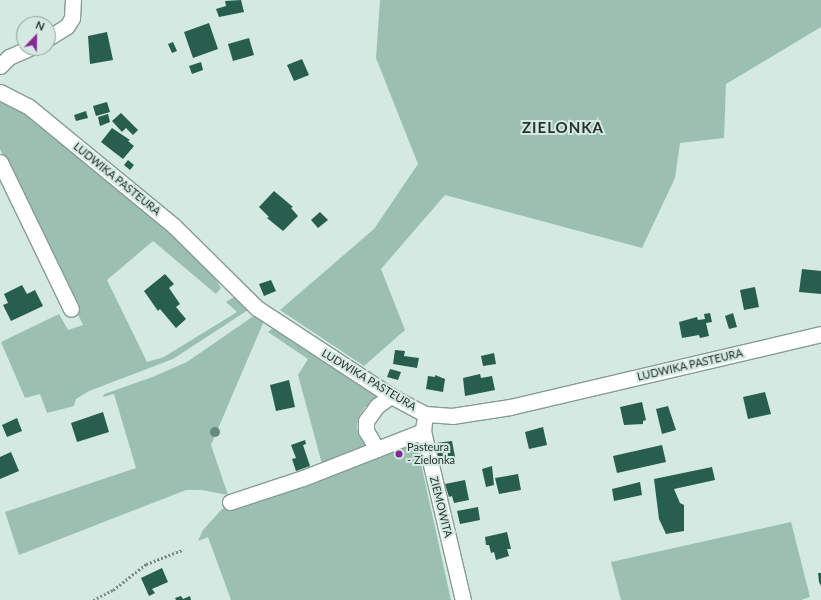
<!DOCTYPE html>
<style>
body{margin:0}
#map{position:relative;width:821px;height:600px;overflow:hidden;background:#d3e9e1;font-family:Lato,sans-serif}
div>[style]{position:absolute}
.green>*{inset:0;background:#9bc0b2}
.building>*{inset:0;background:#275e4e}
.path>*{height:2.5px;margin-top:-1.25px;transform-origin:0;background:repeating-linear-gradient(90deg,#7b8a85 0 2px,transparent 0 4px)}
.roads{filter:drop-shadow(1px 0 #879c94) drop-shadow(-1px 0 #879c94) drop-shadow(0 1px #879c94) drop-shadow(0 -1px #879c94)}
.minor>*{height:15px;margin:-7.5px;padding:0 7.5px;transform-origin:7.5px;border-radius:7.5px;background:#fff}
.trees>*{width:10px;height:10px;margin:-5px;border-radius:50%;background:#658a80}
.dots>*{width:11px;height:11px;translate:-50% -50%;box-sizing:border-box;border:2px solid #d3e9e1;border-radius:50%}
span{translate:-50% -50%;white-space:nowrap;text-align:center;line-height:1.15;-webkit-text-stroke:4px #d3e9e1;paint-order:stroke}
.street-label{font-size:11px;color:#2a322f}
.poi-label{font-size:11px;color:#2a322f}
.left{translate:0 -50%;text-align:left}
.district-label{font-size:15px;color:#2a322f;font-weight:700;letter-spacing:1px}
.north{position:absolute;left:16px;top:16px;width:40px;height:40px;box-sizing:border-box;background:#d3e9e1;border:1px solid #8fa09a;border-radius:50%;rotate:22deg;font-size:11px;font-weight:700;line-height:16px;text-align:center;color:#2a322f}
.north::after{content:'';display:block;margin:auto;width:14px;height:18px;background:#882993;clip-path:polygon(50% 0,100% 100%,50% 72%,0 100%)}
</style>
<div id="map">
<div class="green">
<div style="clip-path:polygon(380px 0,821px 0,821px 27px,726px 84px,724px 138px,680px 143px,675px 178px,642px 248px,445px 195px,381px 269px,405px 330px,364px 366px,280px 310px,374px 229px,418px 164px,376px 58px)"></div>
<div style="clip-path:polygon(0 102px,12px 105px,95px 167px,190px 251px,209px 269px,221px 288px,216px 294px,153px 241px,107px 280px,147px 362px,164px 357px,237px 312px,226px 302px,234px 297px,248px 310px,173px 359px,89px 391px,76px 399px,74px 406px,47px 413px,40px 394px,25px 398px,1px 342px,59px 314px,68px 330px,83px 325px,0 149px)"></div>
<div style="clip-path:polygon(255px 315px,264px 321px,211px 445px,228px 495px,202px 490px,186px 490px,19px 555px,5px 512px,136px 468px,114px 394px,103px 397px,104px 394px,150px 378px,187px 362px)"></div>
<div style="clip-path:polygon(273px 328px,381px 398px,365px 407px,359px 416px,357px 427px,360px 437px,370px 448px,322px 464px,298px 375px,308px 359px,268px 332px)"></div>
<div style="clip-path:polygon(416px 441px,451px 600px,231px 600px,208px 537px,198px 541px,203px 530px,222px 509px)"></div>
<div style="clip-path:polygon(791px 522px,810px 597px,801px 600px,621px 600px,611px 562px)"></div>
</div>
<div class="building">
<div style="clip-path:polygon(241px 0,244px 12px,219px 17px,216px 9px,226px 6px,225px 1px)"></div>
<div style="clip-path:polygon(209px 23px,218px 49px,193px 58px,184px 32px)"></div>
<div style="clip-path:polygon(107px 32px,113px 60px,90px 64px,88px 36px)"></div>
<div style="clip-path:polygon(249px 38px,254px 55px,233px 61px,228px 44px)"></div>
<div style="clip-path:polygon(173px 42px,177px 51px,172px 53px,168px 44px)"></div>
<div style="clip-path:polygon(302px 59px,309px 75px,294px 81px,287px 65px)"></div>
<div style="clip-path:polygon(201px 62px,203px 70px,192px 74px,189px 66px)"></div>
<div style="clip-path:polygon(107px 102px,110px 112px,96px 116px,93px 106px)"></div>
<div style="clip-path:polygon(86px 111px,88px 118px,76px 121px,74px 115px)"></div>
<div style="clip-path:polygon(121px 113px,138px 130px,133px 135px,126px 128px,122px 132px,112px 121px)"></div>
<div style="clip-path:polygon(108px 114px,110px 122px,100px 126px,98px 117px)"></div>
<div style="clip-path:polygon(112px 128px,130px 140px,128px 141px,134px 146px,123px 159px,101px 142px)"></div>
<div style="clip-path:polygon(128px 160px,134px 165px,130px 170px,124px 165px)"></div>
<div style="clip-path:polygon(274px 191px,293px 207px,291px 208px,298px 216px,283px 231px,267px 218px,269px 217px,259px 207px)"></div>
<div style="clip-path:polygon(320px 212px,328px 220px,318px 228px,311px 220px)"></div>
<div style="clip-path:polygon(802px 269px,821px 271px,821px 294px,799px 292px)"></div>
<div style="clip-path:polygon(165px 274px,174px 284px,169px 288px,180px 304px,176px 307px,186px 319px,176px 328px,160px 309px,158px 311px,144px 291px)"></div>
<div style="clip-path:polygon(271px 280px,276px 291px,264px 296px,259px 284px)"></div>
<div style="clip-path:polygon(22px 285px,27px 294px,35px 290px,43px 306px,11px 321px,3px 305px,8px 303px,4px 294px)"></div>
<div style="clip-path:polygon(755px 287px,759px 307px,744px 310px,740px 290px)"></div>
<div style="clip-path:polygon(710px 313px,712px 322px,706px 323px,709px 336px,700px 338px,699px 335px,682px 338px,679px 322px,697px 317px,698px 320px,705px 319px,704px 314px)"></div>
<div style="clip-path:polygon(733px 313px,737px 327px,729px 329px,725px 316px)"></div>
<div style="clip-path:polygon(395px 350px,405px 351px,404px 356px,419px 358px,417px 368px,393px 364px)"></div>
<div style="clip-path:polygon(494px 353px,496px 364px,483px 366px,481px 356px)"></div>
<div style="clip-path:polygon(390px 369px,401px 372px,398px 380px,387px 377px)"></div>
<div style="clip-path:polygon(480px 374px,481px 378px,492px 376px,495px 390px,465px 396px,463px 378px)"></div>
<div style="clip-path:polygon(435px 375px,445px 379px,443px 392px,426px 389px,428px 376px,435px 377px)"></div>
<div style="clip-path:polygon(289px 380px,295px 407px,276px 411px,270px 385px)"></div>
<div style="clip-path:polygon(765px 392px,771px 414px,748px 419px,743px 397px)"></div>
<div style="clip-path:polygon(642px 402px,646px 420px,643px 421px,643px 424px,624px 425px,620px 407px)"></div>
<div style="clip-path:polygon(668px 406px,676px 430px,662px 434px,656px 409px)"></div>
<div style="clip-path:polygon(103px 412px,109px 432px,77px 442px,71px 423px)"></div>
<div style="clip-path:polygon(17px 418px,22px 431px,7px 437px,2px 425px)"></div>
<div style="clip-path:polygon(543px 427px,547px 445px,529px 449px,525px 432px)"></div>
<div style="clip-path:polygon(305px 440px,306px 444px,303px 445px,310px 466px,296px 471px,292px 459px,296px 458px,291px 445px)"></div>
<div style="clip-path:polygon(452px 441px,456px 462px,439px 464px,436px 443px)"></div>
<div style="clip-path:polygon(662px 445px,666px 462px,617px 473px,613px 456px)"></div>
<div style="clip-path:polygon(11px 452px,19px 471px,0 479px,0 457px)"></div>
<div style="clip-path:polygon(492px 466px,494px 485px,486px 487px,482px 469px)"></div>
<div style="clip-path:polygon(712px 467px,715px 480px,674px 489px,680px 503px,684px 505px,684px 531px,666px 534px,659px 519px,654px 479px)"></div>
<div style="clip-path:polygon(518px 474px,521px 490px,499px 494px,495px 478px)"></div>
<div style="clip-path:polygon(465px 480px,469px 500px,454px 503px,452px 496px,449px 497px,445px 484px)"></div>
<div style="clip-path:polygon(640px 482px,642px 495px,614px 501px,612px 489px)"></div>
<div style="clip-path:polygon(478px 507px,480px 520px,460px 524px,457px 511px)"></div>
<div style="clip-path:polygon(507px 532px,511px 549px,507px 549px,509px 556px,496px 560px,494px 552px,491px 553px,489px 545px,486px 545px,485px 537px)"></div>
<div style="clip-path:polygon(162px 568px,168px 582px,152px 589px,155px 593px,149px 596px,141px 578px)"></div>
<div style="clip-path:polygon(818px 573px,821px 573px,821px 586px,819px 582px)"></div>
<div style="clip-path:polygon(181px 596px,183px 599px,190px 596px,191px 600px,176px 600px,175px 598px)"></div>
</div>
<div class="path">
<div style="left:93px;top:600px;width:22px;rotate:-27deg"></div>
<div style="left:113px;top:590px;width:42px;rotate:-38.2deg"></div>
<div style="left:146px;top:564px;width:40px;rotate:-21deg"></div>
</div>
<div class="roads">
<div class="minor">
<div style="left:48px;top:38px;width:22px;rotate:-32deg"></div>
<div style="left:67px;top:26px;width:9px;rotate:-58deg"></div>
<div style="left:72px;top:18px;width:18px;rotate:-87deg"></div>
<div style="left:0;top:66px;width:13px;rotate:-45deg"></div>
<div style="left:9px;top:57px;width:22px;rotate:-24deg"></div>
<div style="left:0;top:92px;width:31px;rotate:27deg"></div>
<div style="left:28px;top:106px;width:189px;rotate:39.4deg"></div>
<div style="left:174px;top:226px;width:117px;rotate:44.7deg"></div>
<div style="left:257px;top:308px;width:160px;rotate:33.3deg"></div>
<div style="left:391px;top:396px;width:38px;rotate:28deg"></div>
<div style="left:425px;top:414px;width:27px;rotate:4deg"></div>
<div style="left:452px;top:416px;width:59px;rotate:-8.8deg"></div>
<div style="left:510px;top:407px;width:319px;rotate:-13.2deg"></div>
<div style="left:0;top:162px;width:163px;rotate:64.2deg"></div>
<div style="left:424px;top:422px;width:9px;rotate:96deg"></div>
<div style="left:423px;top:431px;width:174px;rotate:76.7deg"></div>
<div style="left:377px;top:449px;width:21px;rotate:-121deg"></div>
<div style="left:366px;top:431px;width:10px;rotate:-90deg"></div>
<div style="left:366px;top:421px;width:19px;rotate:-54deg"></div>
<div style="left:377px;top:406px;width:17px;rotate:-36deg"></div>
<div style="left:230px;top:502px;width:77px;rotate:-18.2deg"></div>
<div style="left:303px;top:478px;width:129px;rotate:-21.4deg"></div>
</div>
</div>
<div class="trees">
<div style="left:215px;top:432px"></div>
</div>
<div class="dots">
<div style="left:399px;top:454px;background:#882993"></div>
</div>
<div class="street-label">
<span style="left:117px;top:179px;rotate:39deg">LUDWIKA PASTEURA</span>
<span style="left:690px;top:365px;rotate:-13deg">LUDWIKA PASTEURA</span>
<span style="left:369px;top:380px;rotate:31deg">LUDWIKA PASTEURA</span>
<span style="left:441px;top:507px;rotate:76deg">ZIEMOWITA</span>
</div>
<div class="poi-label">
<span class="left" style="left:407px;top:454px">Pasteura<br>- Zielonka</span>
</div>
<div class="district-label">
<span style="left:563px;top:128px">ZIELONKA</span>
</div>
<div class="north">N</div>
</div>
